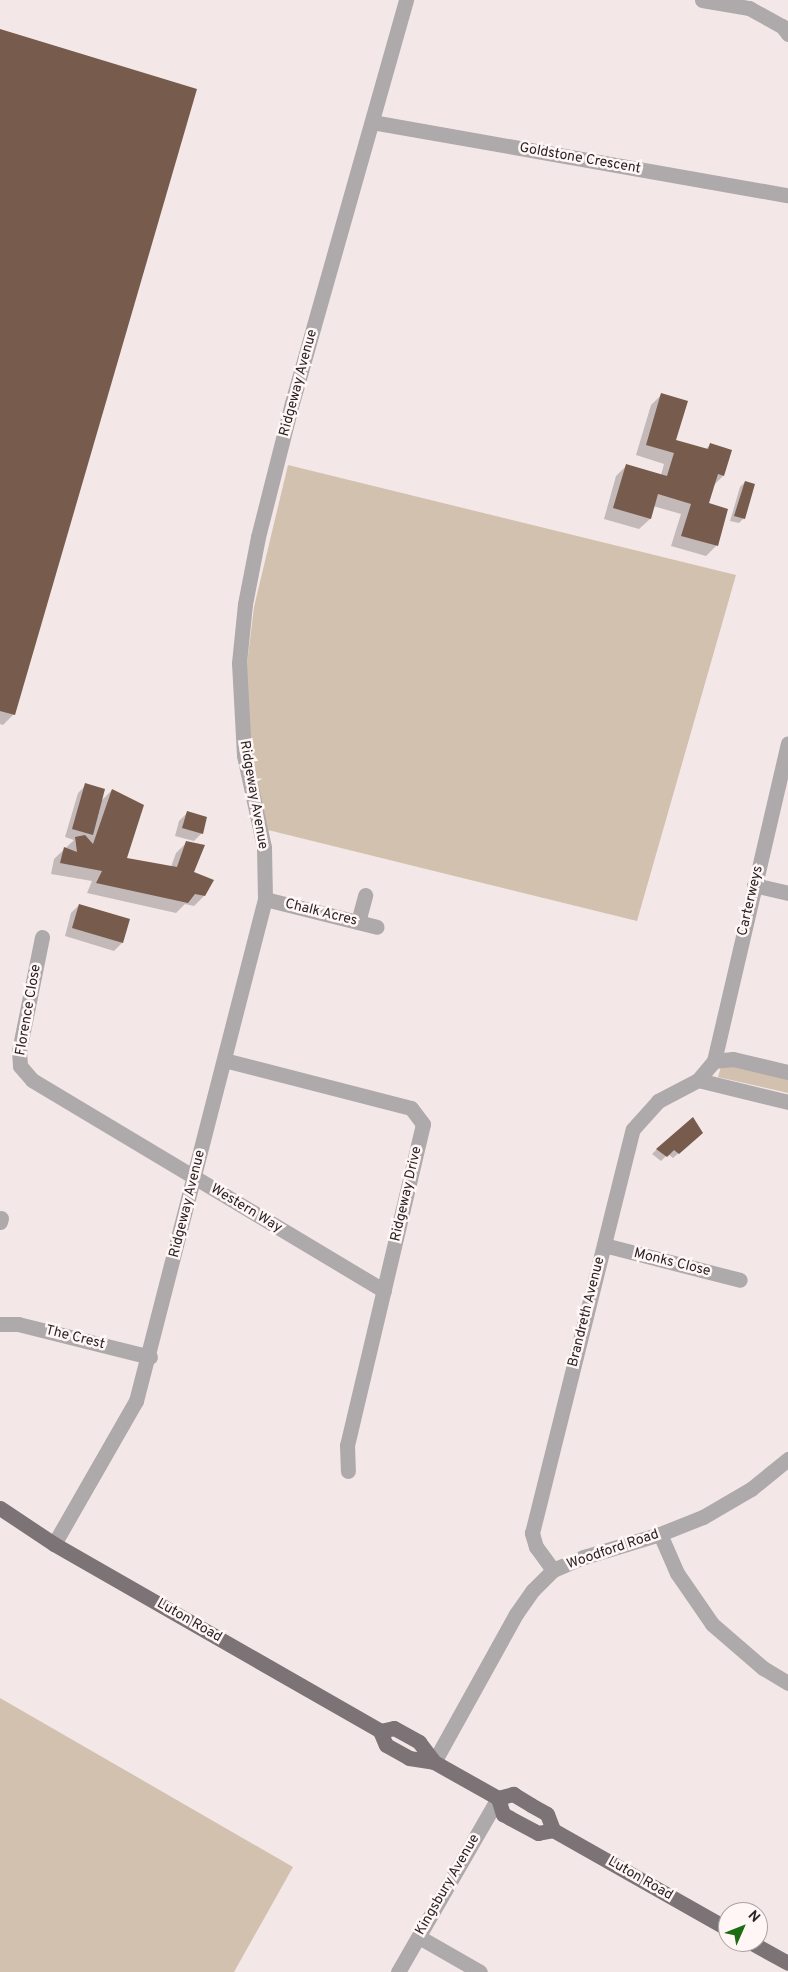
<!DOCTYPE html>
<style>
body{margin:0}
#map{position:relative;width:788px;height:1972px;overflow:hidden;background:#f3e8e7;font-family:Overpass,sans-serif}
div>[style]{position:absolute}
.green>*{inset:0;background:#d2c1ae}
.shadow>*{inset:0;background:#0003}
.building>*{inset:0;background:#775b4d}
.minor>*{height:15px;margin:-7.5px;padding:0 7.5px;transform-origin:7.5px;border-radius:7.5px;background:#aea9aa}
.tertiary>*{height:15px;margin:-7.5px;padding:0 7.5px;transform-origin:7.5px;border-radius:7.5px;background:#aea9aa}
.primary>*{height:15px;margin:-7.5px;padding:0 7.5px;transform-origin:7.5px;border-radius:7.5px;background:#7b7375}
span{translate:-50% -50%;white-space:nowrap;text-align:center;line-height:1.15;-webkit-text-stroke:5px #fff6f5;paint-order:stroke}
.street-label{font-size:14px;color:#292525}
.north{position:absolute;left:718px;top:1902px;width:50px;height:50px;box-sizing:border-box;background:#fff6f5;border:1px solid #a9a2a2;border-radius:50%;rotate:46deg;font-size:14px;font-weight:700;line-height:20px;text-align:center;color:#292525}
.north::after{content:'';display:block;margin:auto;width:18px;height:22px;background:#1b6c12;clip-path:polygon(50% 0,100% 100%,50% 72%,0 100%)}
</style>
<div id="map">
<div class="green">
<div style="clip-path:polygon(288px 465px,736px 575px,637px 921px,268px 830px,250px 752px,246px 672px,254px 607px)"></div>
<div style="clip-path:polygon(722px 1063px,788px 1079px,788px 1093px,718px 1077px)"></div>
<div style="clip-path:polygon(0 1698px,293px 1867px,234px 1972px,0 1972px)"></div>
</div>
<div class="shadow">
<div style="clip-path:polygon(0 31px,14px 714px,3px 725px,0 724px)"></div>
<div style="clip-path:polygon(662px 394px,675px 441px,705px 450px,710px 445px,723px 476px,713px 486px,708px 504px,727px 510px,716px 546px,706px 556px,671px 546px,681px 514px,653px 506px,650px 519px,639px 529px,604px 519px,616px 476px,627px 465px,661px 475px,664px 464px,636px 455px,651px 405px)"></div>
<div style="clip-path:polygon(745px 482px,744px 518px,739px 523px,730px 521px,740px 487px)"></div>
<div style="clip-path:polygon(86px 785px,100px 802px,112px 790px,125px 859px,171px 867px,176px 853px,187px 842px,193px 873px,204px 896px,194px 906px,185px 904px,176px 913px,87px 893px,92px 881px,51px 874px,54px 859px,74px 840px,65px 837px,78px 793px)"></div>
<div style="clip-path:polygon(187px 813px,202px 833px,194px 841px,175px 836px,179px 821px)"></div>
<div style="clip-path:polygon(79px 905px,122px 943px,114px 951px,65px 936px,71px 913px)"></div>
<div style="clip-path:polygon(696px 1138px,673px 1158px,668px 1154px,661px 1161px,652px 1154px,657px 1149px)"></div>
</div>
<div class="building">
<div style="clip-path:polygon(0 29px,197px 89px,15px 715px,0 711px)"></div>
<div style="clip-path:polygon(661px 393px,688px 401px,676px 440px,708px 449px,710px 443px,732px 450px,724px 476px,718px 474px,709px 503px,728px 509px,718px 546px,681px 536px,691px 504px,658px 494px,651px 519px,613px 508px,626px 464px,667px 476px,674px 453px,646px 445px)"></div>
<div style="clip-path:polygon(745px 481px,755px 484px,745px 519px,734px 516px)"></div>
<div style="clip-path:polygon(85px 783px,105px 789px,93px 835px,72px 829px)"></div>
<div style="clip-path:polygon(112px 789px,144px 805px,127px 858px,177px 867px,186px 841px,205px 845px,194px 872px,214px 880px,205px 896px,195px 894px,188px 903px,96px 883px,102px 871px,60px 863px,64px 847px,77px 852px,75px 837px,85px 835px,93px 844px)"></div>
<div style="clip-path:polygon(187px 811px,207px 817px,203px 834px,182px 828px)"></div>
<div style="clip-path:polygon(79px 904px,130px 919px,123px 943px,72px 928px)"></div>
<div style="clip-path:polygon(693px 1117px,703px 1133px,679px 1154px,674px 1150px,667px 1157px,656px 1149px)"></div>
</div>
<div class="minor">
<div style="left:702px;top:0;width:48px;rotate:9.7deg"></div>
<div style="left:749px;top:8px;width:38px;rotate:29deg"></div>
<div style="left:782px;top:26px;width:10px;rotate:53deg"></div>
<div style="left:372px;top:122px;width:422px;rotate:10deg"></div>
<div style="left:754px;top:885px;width:35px;rotate:13deg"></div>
<div style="left:265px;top:899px;width:115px;rotate:14deg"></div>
<div style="left:358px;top:922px;width:28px;rotate:-75deg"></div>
<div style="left:42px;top:937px;width:116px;rotate:101.4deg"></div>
<div style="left:19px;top:1051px;width:15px;rotate:86deg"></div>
<div style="left:20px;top:1066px;width:18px;rotate:49deg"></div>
<div style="left:32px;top:1080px;width:410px;rotate:30.9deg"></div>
<div style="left:224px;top:1060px;width:193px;rotate:14.4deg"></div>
<div style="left:411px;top:1108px;width:20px;rotate:53deg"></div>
<div style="left:423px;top:1124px;width:330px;rotate:103.3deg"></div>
<div style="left:347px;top:1445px;width:26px;rotate:88deg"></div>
<div style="left:714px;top:1061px;width:326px;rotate:-76.9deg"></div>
<div style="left:698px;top:1080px;width:25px;rotate:-50deg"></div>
<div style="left:714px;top:1061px;width:19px;rotate:-6deg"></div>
<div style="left:733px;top:1059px;width:57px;rotate:13.3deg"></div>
<div style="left:698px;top:1080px;width:93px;rotate:13.7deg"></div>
<div style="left:0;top:1222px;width:4px;rotate:-76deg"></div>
<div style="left:604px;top:1245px;width:140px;rotate:14.4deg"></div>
<div style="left:0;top:1324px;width:18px"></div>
<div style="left:18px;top:1324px;width:136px;rotate:14deg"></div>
<div style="left:660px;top:1534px;width:43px;rotate:66.4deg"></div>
<div style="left:677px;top:1573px;width:62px;rotate:55.5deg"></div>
<div style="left:712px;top:1624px;width:67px;rotate:40.8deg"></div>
<div style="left:763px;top:1668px;width:29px;rotate:31deg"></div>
<div style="left:54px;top:1544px;width:165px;rotate:-60.2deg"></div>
<div style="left:136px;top:1401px;width:518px;rotate:-75.59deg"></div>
<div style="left:265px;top:899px;width:52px;rotate:-91.1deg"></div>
<div style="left:264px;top:847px;width:94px;rotate:-102.3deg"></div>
<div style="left:244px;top:755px;width:92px;rotate:-93.1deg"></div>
<div style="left:239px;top:663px;width:59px;rotate:-84.2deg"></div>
<div style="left:245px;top:604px;width:68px;rotate:-79deg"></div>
<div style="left:258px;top:537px;width:138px;rotate:-75.8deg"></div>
<div style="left:292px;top:403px;width:419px;rotate:-74.2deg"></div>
<div style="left:553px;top:1570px;width:29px;rotate:-126deg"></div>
<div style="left:536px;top:1547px;width:15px;rotate:-106deg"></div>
<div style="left:532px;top:1533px;width:416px;rotate:-76deg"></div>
<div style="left:633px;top:1129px;width:38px;rotate:-48deg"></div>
<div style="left:658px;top:1101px;width:45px;rotate:-27.7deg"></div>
<div style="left:419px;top:1937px;width:70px;rotate:29.8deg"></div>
<div style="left:398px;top:1972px;width:201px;rotate:-60.1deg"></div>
</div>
<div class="tertiary">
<div style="left:434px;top:1762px;width:169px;rotate:-61deg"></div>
<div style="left:516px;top:1614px;width:29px;rotate:-55deg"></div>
<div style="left:533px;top:1590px;width:28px;rotate:-45deg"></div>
<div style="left:553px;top:1570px;width:34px;rotate:-23deg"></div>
<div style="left:584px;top:1557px;width:79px;rotate:-16.8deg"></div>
<div style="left:660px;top:1534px;width:46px;rotate:-21.6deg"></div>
<div style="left:703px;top:1517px;width:56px;rotate:-30.3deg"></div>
<div style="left:751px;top:1489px;width:48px;rotate:-39deg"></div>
</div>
<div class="primary">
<div style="left:0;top:1508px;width:65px;rotate:33.7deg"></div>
<div style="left:54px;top:1544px;width:376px;rotate:29.8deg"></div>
<div style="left:380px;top:1731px;width:15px;rotate:67deg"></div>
<div style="left:386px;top:1745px;width:26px;rotate:29deg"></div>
<div style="left:409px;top:1758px;width:25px;rotate:9deg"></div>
<div style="left:380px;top:1731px;width:14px;rotate:-12deg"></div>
<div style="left:394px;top:1728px;width:29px;rotate:29deg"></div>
<div style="left:419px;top:1742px;width:25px;rotate:53deg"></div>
<div style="left:434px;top:1762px;width:73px;rotate:29.4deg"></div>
<div style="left:498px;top:1798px;width:17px;rotate:73deg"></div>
<div style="left:503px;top:1814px;width:8px;rotate:30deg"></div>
<div style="left:510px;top:1818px;width:32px;rotate:28deg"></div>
<div style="left:538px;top:1833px;width:15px;rotate:-11deg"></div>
<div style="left:498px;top:1798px;width:16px;rotate:-15deg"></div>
<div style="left:513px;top:1794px;width:21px;rotate:31deg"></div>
<div style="left:531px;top:1805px;width:18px;rotate:29deg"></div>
<div style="left:547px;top:1814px;width:17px;rotate:69deg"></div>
<div style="left:553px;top:1830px;width:201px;rotate:29.5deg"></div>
<div style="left:750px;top:1942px;width:43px;rotate:28.9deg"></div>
</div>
<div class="street-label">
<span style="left:580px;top:159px;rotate:10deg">Goldstone Crescent</span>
<span style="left:299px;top:383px;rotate:-75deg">Ridgeway Avenue</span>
<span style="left:253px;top:795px;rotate:80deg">Ridgeway Avenue</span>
<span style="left:751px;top:901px;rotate:-77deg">Carterweys</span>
<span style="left:321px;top:913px;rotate:14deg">Chalk Acres</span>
<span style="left:29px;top:1010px;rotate:-80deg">Florence Close</span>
<span style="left:407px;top:1194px;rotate:-77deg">Ridgeway Drive</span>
<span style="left:188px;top:1204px;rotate:-76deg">Ridgeway Avenue</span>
<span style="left:246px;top:1209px;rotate:31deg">Western Way</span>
<span style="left:672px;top:1263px;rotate:14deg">Monks Close</span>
<span style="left:587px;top:1312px;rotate:-76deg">Brandreth Avenue</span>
<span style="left:75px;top:1338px;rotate:14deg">The Crest</span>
<span style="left:613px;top:1550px;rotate:-19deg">Woodford Road</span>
<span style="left:189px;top:1621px;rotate:30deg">Luton Road</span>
<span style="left:640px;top:1879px;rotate:30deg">Luton Road</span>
<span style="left:448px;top:1885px;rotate:-60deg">Kingsbury Avenue</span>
</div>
<div class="north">N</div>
</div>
